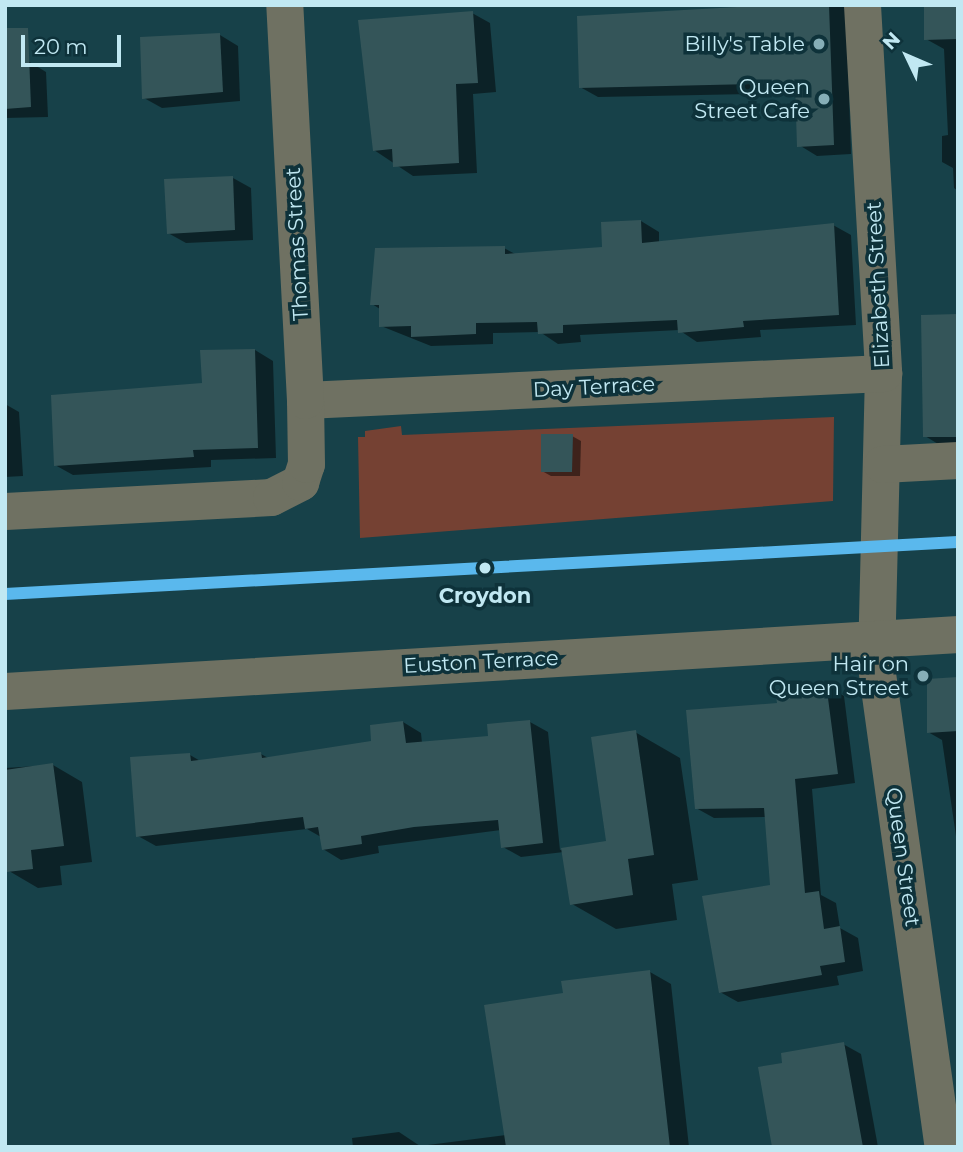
<!DOCTYPE html>
<style>
body{margin:0}
#map{position:relative;width:963px;height:1152px;overflow:hidden;background:#174149;font-family:Montserrat,sans-serif}
div>[style]{position:absolute}
.green>*{inset:0;background:#754133}
.shadow>*{inset:0;background:#0007}
.building>*{inset:0;background:#345559}
.street>*{height:37px;margin:-18.5px;padding:0 18.5px;transform-origin:18.5px;border-radius:18.5px;background:#6f7162}
.rail-1>*{height:12px;margin:-6px;padding:0 6px;transform-origin:6px;border-radius:6px;background:#5ab8ed}
.dots>*{width:19px;height:19px;translate:-50% -50%;box-sizing:border-box;border:4px solid #0e323a;border-radius:50%}
span{translate:-50% -50%;white-space:nowrap;text-align:center;line-height:1.15;-webkit-text-stroke:7px #0e323a;paint-order:stroke}
.poi-label{font-size:21px;color:#c1e8f2}
.right{translate:-100% -50%;text-align:right}
.street-label{font-size:21px;color:#c1e8f2}
.stop-label{font-size:21px;color:#c1e8f2;font-weight:700}
.frame{position:absolute;inset:0;border:7px solid #c1e8f2;pointer-events:none}
.north{position:absolute;left:872px;top:21px;width:70px;height:70px;-webkit-text-stroke:5px #0e323a;paint-order:stroke;rotate:314deg;font-size:19px;font-weight:700;line-height:28px;text-align:center;color:#c1e8f2}
.north::after{content:'';display:block;margin:auto;width:24px;height:32px;background:#c1e8f2;clip-path:polygon(50% 0,100% 100%,50% 72%,0 100%)}
.scale{position:absolute;left:21px;top:35px;width:100px;height:32px;box-sizing:border-box;border:4px solid #c1e8f2;border-top:0;padding-left:9px;font-size:21px;line-height:24px;white-space:nowrap;color:#c1e8f2;-webkit-text-stroke:5px #0e323a;paint-order:stroke}
</style>
<div id="map">
<div class="green">
<div style="clip-path:polygon(834px 417px,833px 501px,360px 538px,358px 437px,365px 437px,365px 431px,401px 426px,402px 435px)"></div>
</div>
<div class="shadow">
<div style="clip-path:polygon(776px 5px,846px 5px,851px 154px,817px 156px,799px 145px,797px 93px,598px 97px,580px 87px)"></div>
<div style="clip-path:polygon(958px 5px,958px 191px,954px 188px,953px 168px,942px 162px,942px 136px,948px 135px,944px 49px,926px 39px)"></div>
<div style="clip-path:polygon(472px 13px,490px 23px,496px 92px,473px 94px,477px 173px,413px 176px,374px 150px)"></div>
<div style="clip-path:polygon(220px 35px,238px 46px,240px 101px,162px 108px,144px 98px)"></div>
<div style="clip-path:polygon(28px 61px,46px 72px,48px 117px,5px 118px,5px 62px)"></div>
<div style="clip-path:polygon(233px 178px,251px 188px,253px 240px,186px 243px,168px 233px)"></div>
<div style="clip-path:polygon(641px 221px,659px 232px,659px 242px,833px 225px,851px 235px,856px 325px,760px 330px,761px 337px,697px 342px,679px 330px,580px 335px,581px 342px,558px 344px,540px 332px,493px 333px,493px 344px,431px 346px,381px 326px,380px 309px,372px 304px,504px 248px,517px 255px,604px 249px)"></div>
<div style="clip-path:polygon(958px 315px,958px 446px,943px 447px,925px 436px)"></div>
<div style="clip-path:polygon(255px 350px,273px 361px,276px 458px,211px 460px,211px 467px,73px 475px,55px 465px,203px 385px)"></div>
<div style="clip-path:polygon(5px 404px,19px 412px,23px 476px,5px 477px)"></div>
<div style="clip-path:polygon(572px 436px,581px 441px,580px 476px,551px 476px,542px 471px)"></div>
<div style="clip-path:polygon(958px 679px,958px 850px,942px 740px,928px 732px)"></div>
<div style="clip-path:polygon(826px 685px,844px 696px,855px 783px,812px 789px,821px 895px,836px 903px,840px 928px,858px 938px,863px 971px,837px 976px,839px 985px,738px 1002px,720px 992px,772px 887px,766px 817px,714px 818px,696px 808px,779px 704px)"></div>
<div style="clip-path:polygon(403px 722px,421px 733px,422px 743px,490px 738px,530px 722px,548px 732px,560px 850px,608px 842px,635px 732px,680px 758px,698px 880px,672px 884px,677px 920px,616px 929px,572px 904px,564px 852px,521px 857px,503px 847px,501px 830px,378px 846px,379px 853px,341px 860px,323px 849px,321px 837px,307px 829px,156px 846px,138px 836px,190px 755px,202px 762px,261px 754px,270px 759px,373px 743px)"></div>
<div style="clip-path:polygon(53px 765px,82px 782px,92px 862px,60px 866px,62px 885px,38px 888px,9px 871px,5px 768px)"></div>
<div style="clip-path:polygon(650px 972px,671px 984px,689px 1147px,353px 1147px,352px 1138px,399px 1132px,420px 1146px,506px 1135px,565px 994px)"></div>
<div style="clip-path:polygon(843px 1044px,861px 1054px,878px 1147px,772px 1147px,784px 1065px)"></div>
</div>
<div class="building">
<div style="clip-path:polygon(774px 5px,829px 5px,834px 145px,797px 147px,795px 83px,579px 88px,577px 16px)"></div>
<div style="clip-path:polygon(924px 5px,958px 5px,958px 39px,924px 40px)"></div>
<div style="clip-path:polygon(473px 11px,478px 83px,456px 84px,459px 163px,393px 167px,392px 149px,373px 151px,358px 20px)"></div>
<div style="clip-path:polygon(5px 28px,28px 28px,31px 107px,5px 109px)"></div>
<div style="clip-path:polygon(220px 33px,223px 92px,142px 99px,140px 37px)"></div>
<div style="clip-path:polygon(233px 176px,235px 230px,167px 234px,164px 179px)"></div>
<div style="clip-path:polygon(641px 220px,642px 243px,834px 223px,839px 315px,743px 321px,744px 327px,678px 333px,677px 320px,563px 325px,563px 333px,538px 334px,537px 322px,476px 323px,476px 334px,411px 337px,411px 326px,379px 327px,379px 305px,370px 305px,375px 248px,505px 246px,505px 254px,602px 247px,601px 222px)"></div>
<div style="clip-path:polygon(958px 314px,958px 437px,923px 437px,921px 315px)"></div>
<div style="clip-path:polygon(255px 349px,258px 448px,193px 450px,194px 457px,54px 466px,51px 395px,202px 383px,200px 350px)"></div>
<div style="clip-path:polygon(541px 434px,573px 434px,572px 472px,541px 472px)"></div>
<div style="clip-path:polygon(958px 677px,958px 731px,927px 733px,927px 679px)"></div>
<div style="clip-path:polygon(826px 683px,838px 774px,795px 779px,805px 893px,819px 891px,824px 929px,840px 926px,845px 962px,820px 966px,822px 975px,719px 993px,702px 896px,770px 885px,764px 808px,695px 809px,686px 710px,777px 703px,775px 690px)"></div>
<div style="clip-path:polygon(530px 720px,543px 843px,501px 848px,498px 820px,414px 827px,361px 836px,362px 844px,322px 850px,318px 827px,305px 829px,303px 817px,136px 837px,130px 757px,190px 753px,191px 761px,261px 752px,262px 758px,371px 741px,370px 725px,403px 721px,406px 743px,488px 736px,487px 724px)"></div>
<div style="clip-path:polygon(636px 730px,654px 855px,628px 859px,633px 895px,570px 905px,561px 848px,606px 841px,591px 737px)"></div>
<div style="clip-path:polygon(53px 763px,64px 846px,31px 850px,33px 869px,7px 872px,5px 770px)"></div>
<div style="clip-path:polygon(650px 970px,670px 1147px,506px 1147px,484px 1005px,563px 993px,561px 981px)"></div>
<div style="clip-path:polygon(844px 1042px,863px 1147px,772px 1147px,758px 1067px,782px 1063px,781px 1053px)"></div>
</div>
<div class="street">
<div style="left:862px;top:5px;width:369px;rotate:86.7deg"></div>
<div style="left:883px;top:373px;width:293px;rotate:91.4deg"></div>
<div style="left:876px;top:666px;width:486px;rotate:82.1deg"></div>
<div style="left:305px;top:400px;width:579px;rotate:-2.67deg"></div>
<div style="left:882px;top:464px;width:76px;rotate:-3deg"></div>
<div style="left:5px;top:511px;width:266px;rotate:-3deg"></div>
<div style="left:271px;top:497px;width:33px;rotate:-27deg"></div>
<div style="left:300px;top:482px;width:19px;rotate:-72deg"></div>
<div style="left:306px;top:464px;width:64px;rotate:-90.9deg"></div>
<div style="left:305px;top:400px;width:396px;rotate:-93deg"></div>
<div style="left:5px;top:691px;width:955px;rotate:-3.42deg"></div>
</div>
<div class="rail-1">
<div style="left:5px;top:594px;width:954px;rotate:-3.12deg"></div>
</div>
<div class="dots">
<div style="left:819px;top:44px;background:#86aeb7"></div>
<div style="left:824px;top:99px;background:#86aeb7"></div>
<div style="left:485px;top:568px;background:#c1e8f2"></div>
<div style="left:923px;top:676px;background:#86aeb7"></div>
</div>
<div class="poi-label">
<span class="right" style="left:805px;top:44px">Billy's Table</span>
<span class="right" style="left:810px;top:99px">Queen<br>Street Cafe</span>
<span class="right" style="left:909px;top:676px">Hair on<br>Queen Street</span>
</div>
<div class="street-label">
<span style="left:297px;top:244px;rotate:-93deg">Thomas Street</span>
<span style="left:878px;top:285px;rotate:-93deg">Elizabeth Street</span>
<span style="left:594px;top:387px;rotate:-3deg">Day Terrace</span>
<span style="left:481px;top:662px;rotate:-3deg">Euston Terrace</span>
<span style="left:903px;top:857px;rotate:82deg">Queen Street</span>
</div>
<div class="stop-label">
<span style="left:485px;top:596px">Croydon</span>
</div>
<div class="frame"></div>
<div class="north">N</div>
<div class="scale">20 m</div>
</div>
